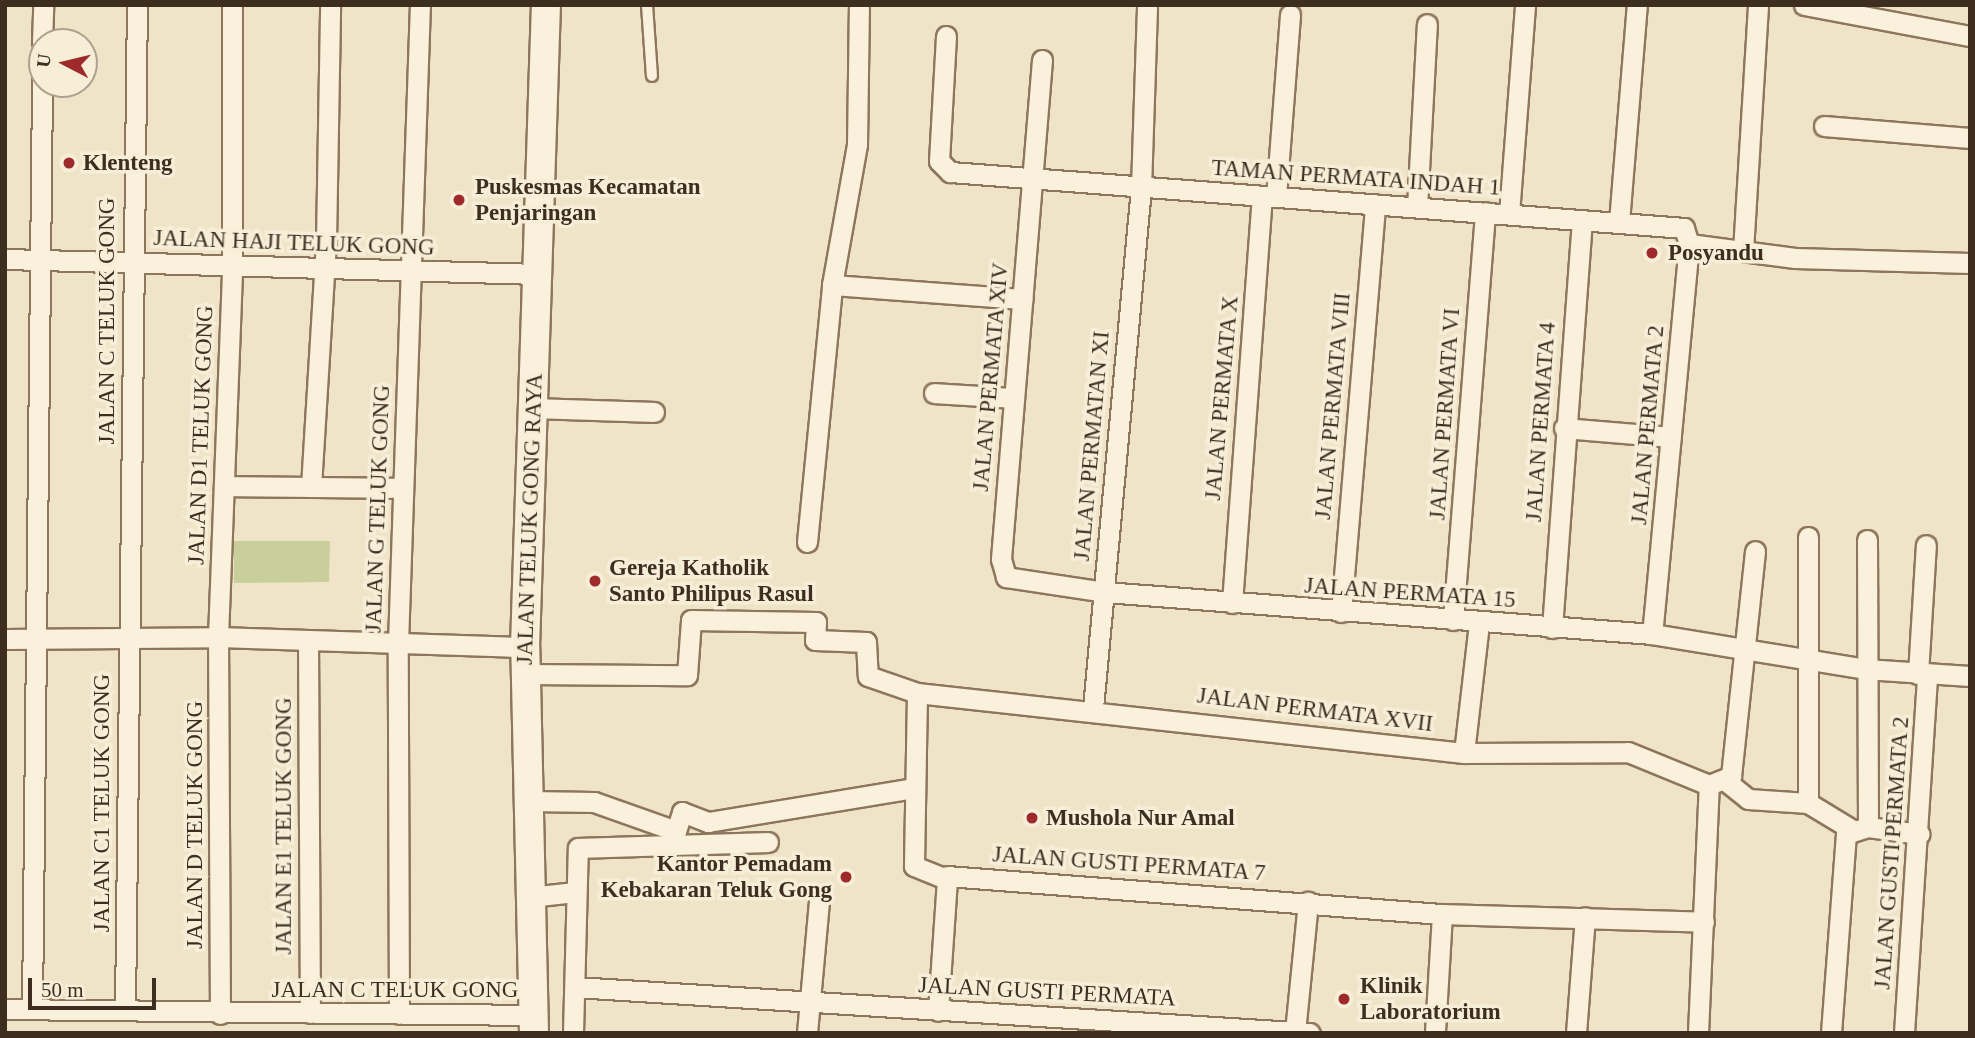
<!DOCTYPE html>
<style>
body{margin:0}
#map{position:relative;width:1975px;height:1038px;overflow:hidden;background:#f0e4c8;font-family:Georgia,serif}
div>[style]{position:absolute}
.green>*{inset:0;background:#c9cf9b}
.roads{filter:drop-shadow(2px 0 #8d765c) drop-shadow(-2px 0 #8d765c) drop-shadow(0 2px #8d765c) drop-shadow(0 -2px #8d765c)}
.lane>*{height:10px;margin:-5px;padding:0 5px;transform-origin:5px;border-radius:5px;background:#faf1dc}
.street>*{height:19px;margin:-9.5px;padding:0 9.5px;transform-origin:9.5px;border-radius:9.5px;background:#faf1dc}
.secondary>*{height:28px;margin:-14px;padding:0 14px;transform-origin:14px;border-radius:14px;background:#faf1dc}
.dots>*{width:19px;height:19px;translate:-50% -50%;box-sizing:border-box;border:4px solid #f7eed8;border-radius:50%}
span{translate:-50% -50%;white-space:nowrap;text-align:center;line-height:1.15;-webkit-text-stroke:7px #f7eed8;paint-order:stroke}
.poi-label{font-size:23px;color:#3d2e20;font-weight:700}
.left{translate:0 -50%;text-align:left}
.right{translate:-100% -50%;text-align:right}
.street-label{font-size:23px;color:#3d2e20}
.frame{position:absolute;inset:0;border:7px solid #3d2e20;pointer-events:none}
.north{position:absolute;left:28px;top:28px;width:70px;height:70px;box-sizing:border-box;background:#f7eed8;border:2px solid #ada18e;border-radius:50%;rotate:277deg;font-size:19px;font-weight:700;line-height:28px;text-align:center;color:#3d2e20}
.north::after{content:'';display:block;margin:auto;width:24px;height:32px;background:#9e2a2b;clip-path:polygon(50% 0,100% 100%,50% 72%,0 100%)}
.scale{position:absolute;left:28px;top:978px;width:128px;height:32px;box-sizing:border-box;border:4px solid #3d2e20;border-top:0;padding-left:9px;font-size:21px;line-height:24px;white-space:nowrap;color:#3d2e20;-webkit-text-stroke:5px #f7eed8;paint-order:stroke}
</style>
<div id="map">
<div class="green">
<div style="clip-path:polygon(234px 541px,330px 541px,329px 582px,234px 583px)"></div>
</div>
<div class="roads">
<div class="lane">
<div style="left:647px;top:5px;width:71px;rotate:86deg"></div>
</div>
<div class="street">
<div style="left:1804px;top:5px;width:169px;rotate:10.6deg"></div>
<div style="left:946px;top:36px;width:125px;rotate:93.2deg"></div>
<div style="left:939px;top:161px;width:16px;rotate:45deg"></div>
<div style="left:950px;top:172px;width:736px;rotate:4.36deg"></div>
<div style="left:1684px;top:228px;width:17px;rotate:73deg"></div>
<div style="left:1689px;top:244px;width:392px;rotate:95.4deg"></div>
<div style="left:42px;top:42px;width:37px;rotate:-88deg"></div>
<div style="left:1042px;top:60px;width:501px;rotate:94.7deg"></div>
<div style="left:1001px;top:559px;width:19px;rotate:74deg"></div>
<div style="left:1006px;top:577px;width:100px;rotate:8.6deg"></div>
<div style="left:1105px;top:592px;width:549px;rotate:4.39deg"></div>
<div style="left:1652px;top:634px;width:216px;rotate:9.3deg"></div>
<div style="left:1865px;top:669px;width:105px;rotate:3.8deg"></div>
<div style="left:1824px;top:126px;width:146px;rotate:4.7deg"></div>
<div style="left:1276px;top:197px;width:183px;rotate:-85.6deg"></div>
<div style="left:1417px;top:207px;width:183px;rotate:-86.9deg"></div>
<div style="left:1509px;top:214px;width:210px;rotate:-85.6deg"></div>
<div style="left:1619px;top:222px;width:218px;rotate:-85.3deg"></div>
<div style="left:1689px;top:244px;width:107px;rotate:7.5deg"></div>
<div style="left:1795px;top:258px;width:175px;rotate:1.6deg"></div>
<div style="left:1743px;top:251px;width:246px;rotate:-86.5deg"></div>
<div style="left:5px;top:259px;width:534px;rotate:1.61deg"></div>
<div style="left:832px;top:285px;width:191px;rotate:4.2deg"></div>
<div style="left:934px;top:393px;width:80px;rotate:3.6deg"></div>
<div style="left:534px;top:408px;width:120px;rotate:1.9deg"></div>
<div style="left:1564px;top:428px;width:107px;rotate:4.8deg"></div>
<div style="left:225px;top:486px;width:178px;rotate:0.6deg"></div>
<div style="left:311px;top:487px;width:245px;rotate:-86.5deg"></div>
<div style="left:326px;top:242px;width:237px;rotate:-89deg"></div>
<div style="left:1867px;top:540px;width:287px;rotate:89.8deg"></div>
<div style="left:807px;top:542px;width:258px;rotate:-84.4deg"></div>
<div style="left:832px;top:285px;width:142px;rotate:-79.9deg"></div>
<div style="left:857px;top:145px;width:140px;rotate:-89.2deg"></div>
<div style="left:1232px;top:603px;width:408px;rotate:-85.8deg"></div>
<div style="left:1341px;top:612px;width:409px;rotate:-85.2deg"></div>
<div style="left:1453px;top:620px;width:409px;rotate:-85.5deg"></div>
<div style="left:1552px;top:628px;width:409px;rotate:-85.8deg"></div>
<div style="left:5px;top:639px;width:213px;rotate:-0.5deg"></div>
<div style="left:218px;top:637px;width:307px;rotate:1.9deg"></div>
<div style="left:308px;top:640px;width:373px;rotate:89.7deg"></div>
<div style="left:525px;top:674px;width:162px;rotate:0.4deg"></div>
<div style="left:687px;top:675px;width:55px;rotate:-85.8deg"></div>
<div style="left:691px;top:620px;width:125px;rotate:0.9deg"></div>
<div style="left:816px;top:622px;width:18px;rotate:93deg"></div>
<div style="left:815px;top:640px;width:51px;rotate:2.2deg"></div>
<div style="left:866px;top:642px;width:34px;rotate:87deg"></div>
<div style="left:868px;top:676px;width:52px;rotate:19.1deg"></div>
<div style="left:917px;top:693px;width:550px;rotate:6.26deg"></div>
<div style="left:1464px;top:753px;width:164px;rotate:-0.3deg"></div>
<div style="left:1628px;top:752px;width:87px;rotate:22.2deg"></div>
<div style="left:1709px;top:785px;width:24px;rotate:-22deg"></div>
<div style="left:1731px;top:776px;width:226px;rotate:-83.9deg"></div>
<div style="left:1918px;top:674px;width:129px;rotate:-86.5deg"></div>
<div style="left:917px;top:693px;width:173px;rotate:91deg"></div>
<div style="left:914px;top:866px;width:35px;rotate:22deg"></div>
<div style="left:947px;top:879px;width:132px;rotate:93.9deg"></div>
<div style="left:1093px;top:708px;width:522px;rotate:-84.73deg"></div>
<div style="left:1141px;top:188px;width:183px;rotate:-88.1deg"></div>
<div style="left:1464px;top:753px;width:131px;rotate:-83.4deg"></div>
<div style="left:1727px;top:782px;width:27px;rotate:39deg"></div>
<div style="left:1748px;top:799px;width:60px;rotate:3.8deg"></div>
<div style="left:1808px;top:803px;width:50px;rotate:31.2deg"></div>
<div style="left:528px;top:801px;width:66px;rotate:0.9deg"></div>
<div style="left:594px;top:802px;width:87px;rotate:19.5deg"></div>
<div style="left:676px;top:831px;width:20px;rotate:-72deg"></div>
<div style="left:682px;top:812px;width:28px;rotate:21deg"></div>
<div style="left:708px;top:822px;width:208px;rotate:-9.4deg"></div>
<div style="left:1808px;top:803px;width:266px;rotate:-90deg"></div>
<div style="left:947px;top:876px;width:496px;rotate:4.4deg"></div>
<div style="left:1442px;top:914px;width:119px;rotate:93.4deg"></div>
<div style="left:530px;top:897px;width:45px;rotate:-6.3deg"></div>
<div style="left:1442px;top:914px;width:262px;rotate:1.7deg"></div>
<div style="left:575px;top:987px;width:736px;rotate:3.58deg"></div>
<div style="left:5px;top:1009px;width:528px;rotate:0.65deg"></div>
<div style="left:32px;top:1009px;width:930px;rotate:-89.38deg"></div>
<div style="left:125px;top:1010px;width:1005px;rotate:-89.32deg"></div>
<div style="left:220px;top:1014px;width:377px;rotate:-90.3deg"></div>
<div style="left:218px;top:637px;width:372px;rotate:-87.8deg"></div>
<div style="left:232px;top:265px;width:260px;rotate:-90deg"></div>
<div style="left:399px;top:1014px;width:371px;rotate:-90.2deg"></div>
<div style="left:398px;top:643px;width:638px;rotate:-88.03deg"></div>
<div style="left:1295px;top:1032px;width:131px;rotate:-84.3deg"></div>
<div style="left:573px;top:1033px;width:185px;rotate:-88.5deg"></div>
<div style="left:578px;top:848px;width:190px;rotate:-1.8deg"></div>
<div style="left:807px;top:1033px;width:133px;rotate:-84.8deg"></div>
<div style="left:1576px;top:1033px;width:116px;rotate:-85.6deg"></div>
<div style="left:1698px;top:1033px;width:248px;rotate:-87.5deg"></div>
<div style="left:1831px;top:1033px;width:200px;rotate:-85.7deg"></div>
<div style="left:1846px;top:834px;width:23px;rotate:-18deg"></div>
<div style="left:1868px;top:827px;width:52px;rotate:7.7deg"></div>
<div style="left:1904px;top:1033px;width:358px;rotate:-86.3deg"></div>
</div>
<div class="secondary">
<div style="left:534px;top:1033px;width:386px;rotate:-91.3deg"></div>
<div style="left:525px;top:647px;width:642px;rotate:-88.13deg"></div>
</div>
</div>
<div class="dots">
<div style="left:69px;top:163px;background:#9e2a2b"></div>
<div style="left:459px;top:200px;background:#9e2a2b"></div>
<div style="left:1652px;top:253px;background:#9e2a2b"></div>
<div style="left:595px;top:581px;background:#9e2a2b"></div>
<div style="left:1032px;top:818px;background:#9e2a2b"></div>
<div style="left:846px;top:877px;background:#9e2a2b"></div>
<div style="left:1344px;top:999px;background:#9e2a2b"></div>
</div>
<div class="poi-label">
<span class="left" style="left:83px;top:163px">Klenteng</span>
<span class="left" style="left:475px;top:200px">Puskesmas Kecamatan<br>Penjaringan</span>
<span class="left" style="left:1668px;top:253px">Posyandu</span>
<span class="left" style="left:609px;top:581px">Gereja Katholik<br>Santo Philipus Rasul</span>
<span class="left" style="left:1046px;top:818px">Mushola Nur Amal</span>
<span class="right" style="left:832px;top:877px">Kantor Pemadam<br>Kebakaran Teluk Gong</span>
<span class="left" style="left:1360px;top:999px">Klinik<br>Laboratorium</span>
</div>
<div class="street-label">
<span style="left:1356px;top:178px;rotate:4deg">TAMAN PERMATA INDAH 1</span>
<span style="left:294px;top:243px;rotate:2deg">JALAN HAJI TELUK GONG</span>
<span style="left:107px;top:321px;rotate:-90deg">JALAN C TELUK GONG</span>
<span style="left:991px;top:377px;rotate:-85deg">JALAN PERMATA XIV</span>
<span style="left:1222px;top:398px;rotate:-85deg">JALAN PERMATA X</span>
<span style="left:1333px;top:406px;rotate:-85deg">JALAN PERMATA VIII</span>
<span style="left:1445px;top:414px;rotate:-86deg">JALAN PERMATA VI</span>
<span style="left:1541px;top:422px;rotate:-86deg">JALAN PERMATA 4</span>
<span style="left:1648px;top:425px;rotate:-85deg">JALAN PERMATA 2</span>
<span style="left:201px;top:435px;rotate:-88deg">JALAN D1 TELUK GONG</span>
<span style="left:1092px;top:446px;rotate:-85deg">JALAN PERMATAN XI</span>
<span style="left:378px;top:509px;rotate:-88deg">JALAN G TELUK GONG</span>
<span style="left:530px;top:519px;rotate:-88deg">JALAN TELUK GONG RAYA</span>
<span style="left:1410px;top:593px;rotate:4deg">JALAN PERMATA 15</span>
<span style="left:1315px;top:710px;rotate:7deg">JALAN PERMATA XVII</span>
<span style="left:102px;top:803px;rotate:-90deg">JALAN C1 TELUK GONG</span>
<span style="left:195px;top:825px;rotate:-90deg">JALAN D TELUK GONG</span>
<span style="left:284px;top:826px;rotate:-90deg">JALAN E1 TELUK GONG</span>
<span style="left:1892px;top:853px;rotate:-86deg">JALAN GUSTI PERMATA 2</span>
<span style="left:1129px;top:864px;rotate:4deg">JALAN GUSTI PERMATA 7</span>
<span style="left:395px;top:990px">JALAN C TELUK GONG</span>
<span style="left:1047px;top:992px;rotate:3deg">JALAN GUSTI PERMATA</span>
</div>
<div class="frame"></div>
<div class="north">U</div>
<div class="scale">50 m</div>
</div>
